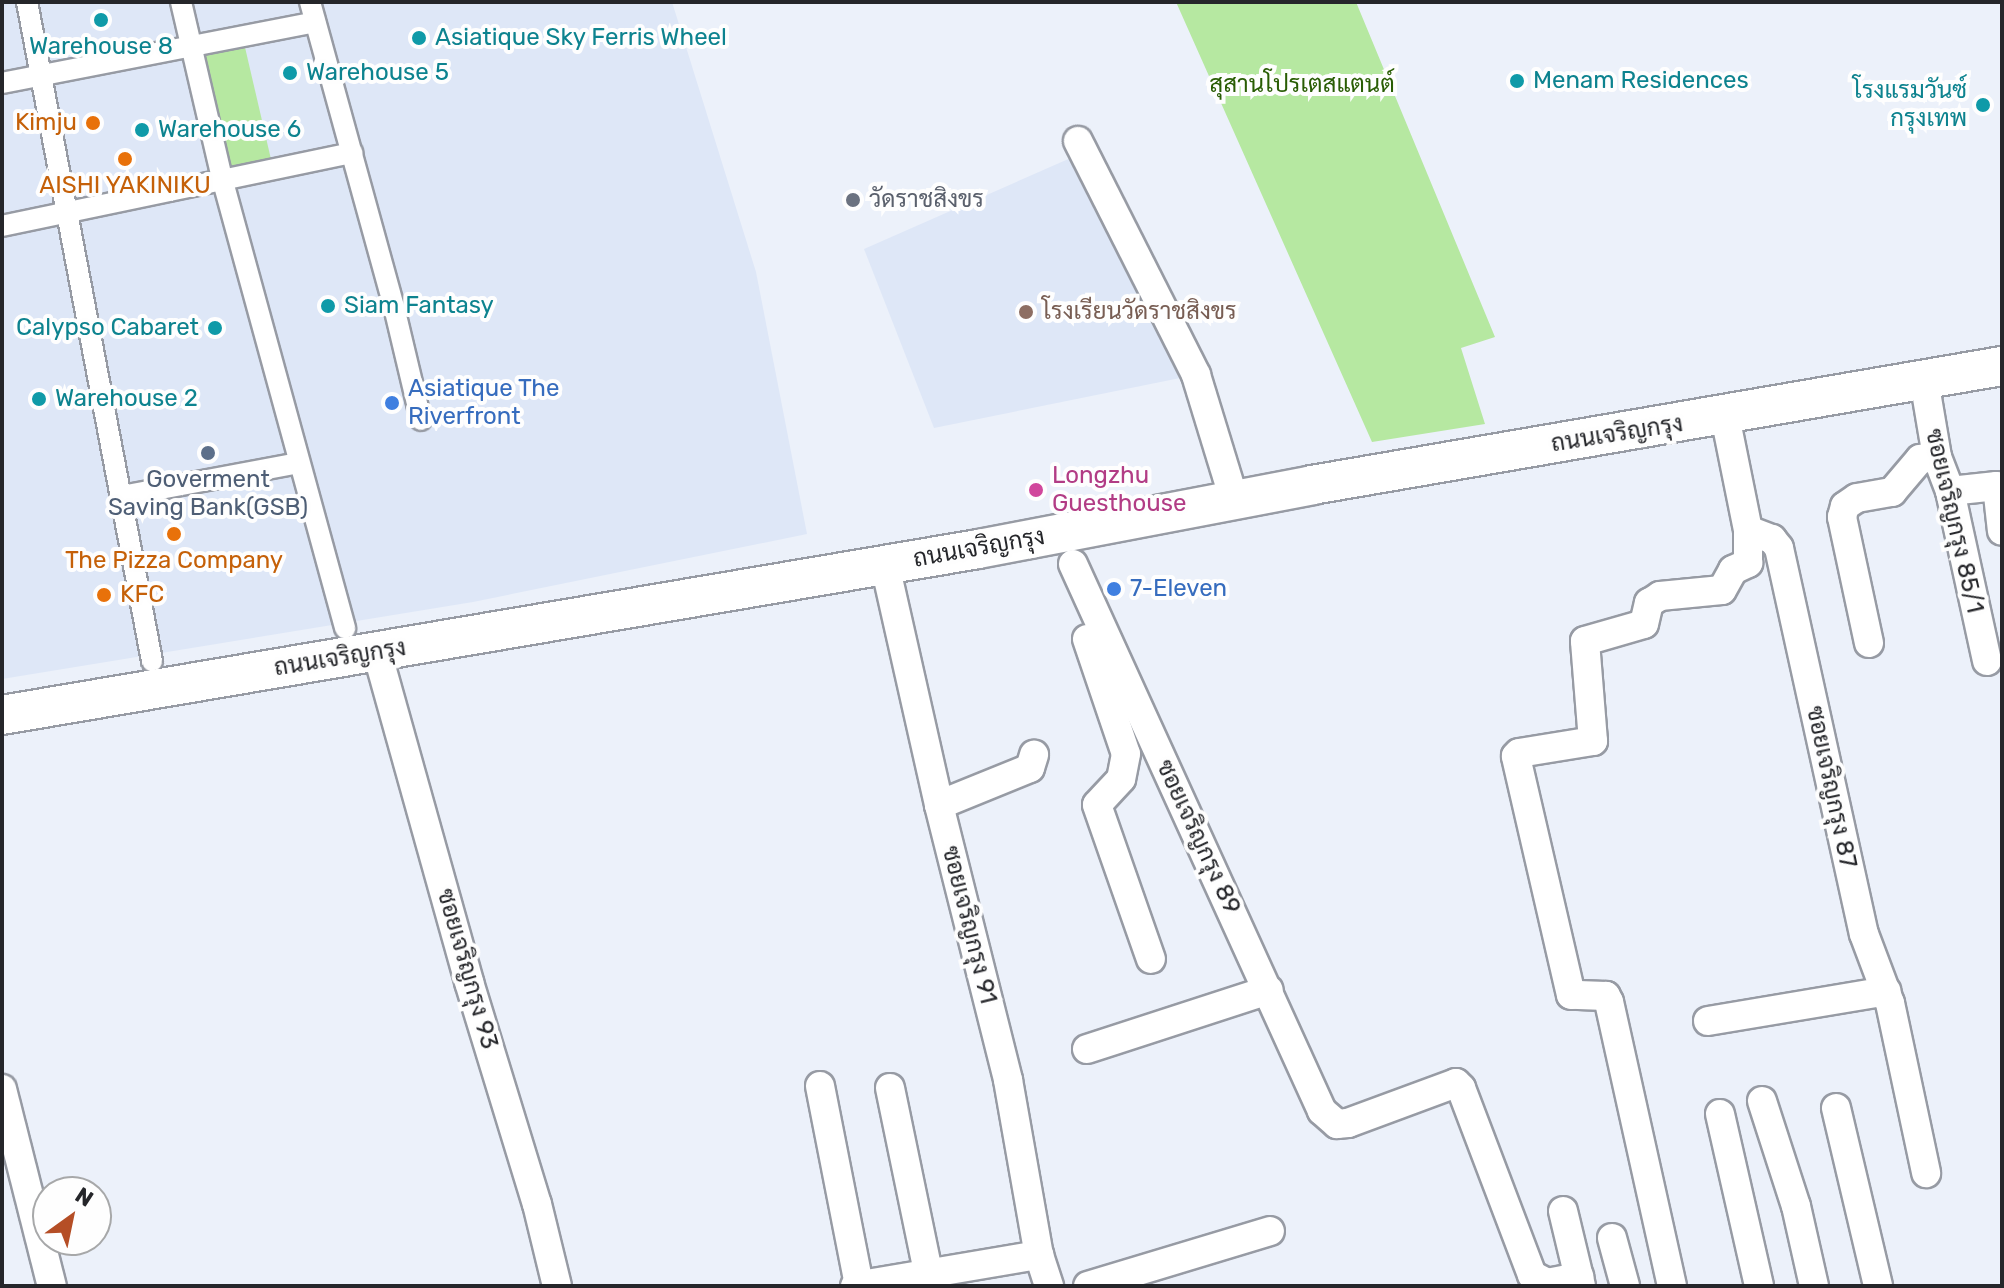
<!DOCTYPE html>
<meta charset="utf-8">
<style>
body{margin:0}
#map{position:relative;width:2004px;height:1288px;overflow:hidden;background:#ecf1fa;font-family:Rubik,Sarabun,sans-serif}
div>[style]{position:absolute}
.built>*{inset:0;background:#dee7f7}
.green>*{inset:0;background:#b6e8a1}
.roads{filter:drop-shadow(2px 0 #979ba4) drop-shadow(-2px 0 #979ba4) drop-shadow(0 2px #979ba4) drop-shadow(0 -2px #979ba4)}
.pedestrian>*{height:20px;margin:-10px;padding:0 10px;transform-origin:10px;border-radius:10px;background:#fff}
.minor>*{height:28px;margin:-14px;padding:0 14px;transform-origin:14px;border-radius:14px;background:#fff}
.secondary>*{height:38px;margin:-19px;padding:0 19px;transform-origin:19px;border-radius:19px;background:#fff}
.dots>*{width:22px;height:22px;translate:-50% -50%;box-sizing:border-box;border:4px solid #fefefe;border-radius:50%}
span{translate:-50% -50%;white-space:nowrap;text-align:center;line-height:1.15;-webkit-text-stroke:8px #fefefe;paint-order:stroke}
.culture-label{font-size:24px;color:#0d838f}
.left{translate:0 -50%;text-align:left}
.right{translate:-100% -50%;text-align:right}
.park-label{font-size:24px;color:#295d04}
.food-label{font-size:24px;color:#c56008}
.worship-label{font-size:24px;color:#5b616d}
.education-label{font-size:24px;color:#785e54}
.shop-label{font-size:24px;color:#366cbe}
.street-label{font-size:24px;color:#25262a}
.hotel-label{font-size:24px;color:#b23c85}
.service-label{font-size:24px;color:#4e5e75}
.frame{position:absolute;inset:0;border:4px solid #25262a;pointer-events:none}
.north{position:absolute;left:32px;top:1176px;width:80px;height:80px;box-sizing:border-box;background:#fefefe;border:2px solid #a7a8a9;border-radius:50%;rotate:33deg;font-size:22px;font-weight:700;line-height:32px;text-align:center;color:#25262a}
.north::after{content:'';display:block;margin:auto;width:28px;height:36px;background:#b54e26;clip-path:polygon(50% 0,100% 100%,50% 72%,0 100%)}
</style>
<div id="map">
<div class="built">
<div style="clip-path:polygon(2px 2px,672px 2px,756px 272px,807px 534px,473px 602px,2px 679px)"></div>
<div style="clip-path:polygon(1082px 153px,1195px 375px,934px 428px,864px 249px)"></div>
</div>
<div class="green">
<div style="clip-path:polygon(1176px 2px,1356px 2px,1495px 337px,1461px 348px,1485px 424px,1372px 442px)"></div>
<div style="clip-path:polygon(244px 43px,273px 168px,228px 177px,198px 50px)"></div>
</div>
<div class="roads">
<div class="pedestrian">
<div style="left:27px;top:2px;width:671px;rotate:79.26deg"></div>
<div style="left:181px;top:2px;width:181px;rotate:76.9deg"></div>
<div style="left:222px;top:178px;width:467px;rotate:74.7deg"></div>
<div style="left:310px;top:2px;width:316px;rotate:74.6deg"></div>
<div style="left:394px;top:307px;width:116px;rotate:76.6deg"></div>
<div style="left:2px;top:83px;width:319px;rotate:-11deg"></div>
<div style="left:2px;top:226px;width:358px;rotate:-11.8deg"></div>
<div style="left:122px;top:496px;width:180px;rotate:-10.6deg"></div>
</div>
<div class="minor">
<div style="left:1078px;top:141px;width:262px;rotate:63.2deg"></div>
<div style="left:1196px;top:375px;width:130px;rotate:73deg"></div>
<div style="left:1924px;top:380px;width:78px;rotate:80.4deg"></div>
<div style="left:1937px;top:457px;width:36px;rotate:69deg"></div>
<div style="left:1950px;top:491px;width:174px;rotate:77.7deg"></div>
<div style="left:1725px;top:416px;width:116px;rotate:78.6deg"></div>
<div style="left:1748px;top:530px;width:26px;rotate:21deg"></div>
<div style="left:1772px;top:539px;width:11px;rotate:52deg"></div>
<div style="left:1779px;top:548px;width:395px;rotate:77.6deg"></div>
<div style="left:1864px;top:934px;width:74px;rotate:69.4deg"></div>
<div style="left:1890px;top:1003px;width:174px;rotate:78deg"></div>
<div style="left:1950px;top:491px;width:47px;rotate:-6.1deg"></div>
<div style="left:1997px;top:486px;width:45px;rotate:83.7deg"></div>
<div style="left:1073px;top:564px;width:601px;rotate:65.52deg"></div>
<div style="left:1322px;top:1111px;width:20px;rotate:41deg"></div>
<div style="left:1337px;top:1124px;width:11px;rotate:-5deg"></div>
<div style="left:1348px;top:1123px;width:115px;rotate:-20.3deg"></div>
<div style="left:1456px;top:1083px;width:7px;rotate:45deg"></div>
<div style="left:1461px;top:1088px;width:200px;rotate:69.2deg"></div>
<div style="left:1532px;top:1275px;width:17px;rotate:28deg"></div>
<div style="left:1547px;top:1283px;width:33px;rotate:-11deg"></div>
<div style="left:885px;top:565px;width:246px;rotate:77.3deg"></div>
<div style="left:939px;top:805px;width:284px;rotate:75.9deg"></div>
<div style="left:1008px;top:1080px;width:178px;rotate:80deg"></div>
<div style="left:1039px;top:1255px;width:33px;rotate:72deg"></div>
<div style="left:1087px;top:639px;width:121px;rotate:71.3deg"></div>
<div style="left:1126px;top:754px;width:25px;rotate:101deg"></div>
<div style="left:1121px;top:779px;width:35px;rotate:133deg"></div>
<div style="left:1097px;top:805px;width:163px;rotate:70.7deg"></div>
<div style="left:1869px;top:643px;width:129px;rotate:-102.1deg"></div>
<div style="left:1842px;top:517px;width:11px;rotate:-75deg"></div>
<div style="left:1845px;top:506px;width:14px;rotate:-34deg"></div>
<div style="left:1857px;top:498px;width:36px;rotate:-10deg"></div>
<div style="left:1892px;top:492px;width:43px;rotate:-49.7deg"></div>
<div style="left:1920px;top:459px;width:17px;rotate:-7deg"></div>
<div style="left:377px;top:652px;width:343px;rotate:74.4deg"></div>
<div style="left:469px;top:982px;width:232px;rotate:73deg"></div>
<div style="left:537px;top:1204px;width:84px;rotate:76.3deg"></div>
<div style="left:939px;top:805px;width:98px;rotate:-22.1deg"></div>
<div style="left:1030px;top:768px;width:14px;rotate:-73deg"></div>
<div style="left:1708px;top:1021px;width:181px;rotate:-9.5deg"></div>
<div style="left:1087px;top:1049px;width:191px;rotate:-18deg"></div>
<div style="left:820px;top:1086px;width:203px;rotate:78.9deg"></div>
<div style="left:890px;top:1088px;width:202px;rotate:78.3deg"></div>
<div style="left:2px;top:1089px;width:203px;rotate:75.8deg"></div>
<div style="left:1762px;top:1101px;width:110px;rotate:72.1deg"></div>
<div style="left:1796px;top:1206px;width:82px;rotate:77.3deg"></div>
<div style="left:1836px;top:1108px;width:183px;rotate:76.7deg"></div>
<div style="left:1720px;top:1114px;width:176px;rotate:77.2deg"></div>
<div style="left:1563px;top:1211px;width:77px;rotate:76.5deg"></div>
<div style="left:1612px;top:1238px;width:50px;rotate:74.8deg"></div>
<div style="left:855px;top:1286px;width:187px;rotate:-9.6deg"></div>
<div style="left:1088px;top:1286px;width:190px;rotate:-16.8deg"></div>
<div style="left:1672px;top:1286px;width:291px;rotate:-102.5deg"></div>
<div style="left:1609px;top:1002px;width:7px;rotate:-117deg"></div>
<div style="left:1606px;top:996px;width:35px;rotate:-178deg"></div>
<div style="left:1571px;top:995px;width:245px;rotate:-103deg"></div>
<div style="left:1516px;top:756px;width:4px;rotate:-45deg"></div>
<div style="left:1519px;top:753px;width:75px;rotate:-9.2deg"></div>
<div style="left:1593px;top:741px;width:100px;rotate:-94.6deg"></div>
<div style="left:1585px;top:641px;width:61px;rotate:-16.1deg"></div>
<div style="left:1644px;top:624px;width:22px;rotate:-77deg"></div>
<div style="left:1649px;top:603px;width:13px;rotate:-32deg"></div>
<div style="left:1660px;top:596px;width:62px;rotate:-5.5deg"></div>
<div style="left:1722px;top:590px;width:23px;rotate:-61deg"></div>
<div style="left:1733px;top:570px;width:17px;rotate:-25deg"></div>
<div style="left:1748px;top:563px;width:33px;rotate:-90deg"></div>
</div>
<div class="secondary">
<div style="left:2px;top:715px;width:990px;rotate:-9.65deg"></div>
<div style="left:978px;top:549px;width:340px;rotate:-10.8deg"></div>
<div style="left:1312px;top:485px;width:700px;rotate:-9.79deg"></div>
</div>
</div>
<div class="dots">
<div style="left:101px;top:20px;background:#0f9aa8"></div>
<div style="left:419px;top:38px;background:#0f9aa8"></div>
<div style="left:290px;top:73px;background:#0f9aa8"></div>
<div style="left:1517px;top:81px;background:#0f9aa8"></div>
<div style="left:1983px;top:105px;background:#0f9aa8"></div>
<div style="left:93px;top:123px;background:#e8710a"></div>
<div style="left:142px;top:130px;background:#0f9aa8"></div>
<div style="left:125px;top:159px;background:#e8710a"></div>
<div style="left:853px;top:200px;background:#6b7280"></div>
<div style="left:328px;top:306px;background:#0f9aa8"></div>
<div style="left:1026px;top:312px;background:#8d6e63"></div>
<div style="left:215px;top:328px;background:#0f9aa8"></div>
<div style="left:39px;top:399px;background:#0f9aa8"></div>
<div style="left:392px;top:403px;background:#3f7fe0"></div>
<div style="left:208px;top:453px;background:#5c6f8a"></div>
<div style="left:1036px;top:490px;background:#d1479c"></div>
<div style="left:174px;top:534px;background:#e8710a"></div>
<div style="left:1114px;top:589px;background:#3f7fe0"></div>
<div style="left:104px;top:595px;background:#e8710a"></div>
</div>
<div class="culture-label">
<span class="left" style="left:435px;top:38px">Asiatique Sky Ferris Wheel</span>
<span style="left:101px;top:47px">Warehouse 8</span>
<span class="left" style="left:306px;top:73px">Warehouse 5</span>
<span class="left" style="left:1533px;top:81px">Menam Residences</span>
<span class="right" style="left:1967px;top:105px">โรงแรมวันซ์<br>กรุงเทพ</span>
<span class="left" style="left:158px;top:130px">Warehouse 6</span>
<span class="left" style="left:344px;top:306px">Siam Fantasy</span>
<span class="right" style="left:199px;top:328px">Calypso Cabaret</span>
<span class="left" style="left:55px;top:399px">Warehouse 2</span>
</div>
<div class="park-label">
<span style="left:1302px;top:85px">สุสานโปรเตสแตนต์</span>
</div>
<div class="food-label">
<span class="right" style="left:77px;top:123px">Kimju</span>
<span style="left:125px;top:186px">AISHI YAKINIKU</span>
<span style="left:174px;top:561px">The Pizza Company</span>
<span class="left" style="left:120px;top:595px">KFC</span>
</div>
<div class="worship-label">
<span class="left" style="left:869px;top:200px">วัดราชสิงขร</span>
</div>
<div class="education-label">
<span class="left" style="left:1042px;top:312px">โรงเรียนวัดราชสิงขร</span>
</div>
<div class="shop-label">
<span class="left" style="left:408px;top:403px">Asiatique The<br>Riverfront</span>
<span class="left" style="left:1130px;top:589px">7-Eleven</span>
</div>
<div class="street-label">
<span style="left:1617px;top:434px;rotate:-9deg">ถนนเจริญกรุง</span>
<span style="left:1954px;top:521px;rotate:77deg">ซอยเจริญกรุง 85/1</span>
<span style="left:979px;top:548px;rotate:-10deg">ถนนเจริญกรุง</span>
<span style="left:340px;top:658px;rotate:-9deg">ถนนเจริญกรุง</span>
<span style="left:1831px;top:787px;rotate:78deg">ซอยเจริญกรุง 87</span>
<span style="left:1198px;top:837px;rotate:65deg">ซอยเจริญกรุง 89</span>
<span style="left:969px;top:925px;rotate:76deg">ซอยเจริญกรุง 91</span>
<span style="left:467px;top:969px;rotate:74deg">ซอยเจริญกรุง 93</span>
</div>
<div class="hotel-label">
<span class="left" style="left:1052px;top:490px">Longzhu<br>Guesthouse</span>
</div>
<div class="service-label">
<span style="left:208px;top:494px">Goverment<br>Saving Bank(GSB)</span>
</div>
<div class="frame"></div>
<div class="north">N</div>
</div>
